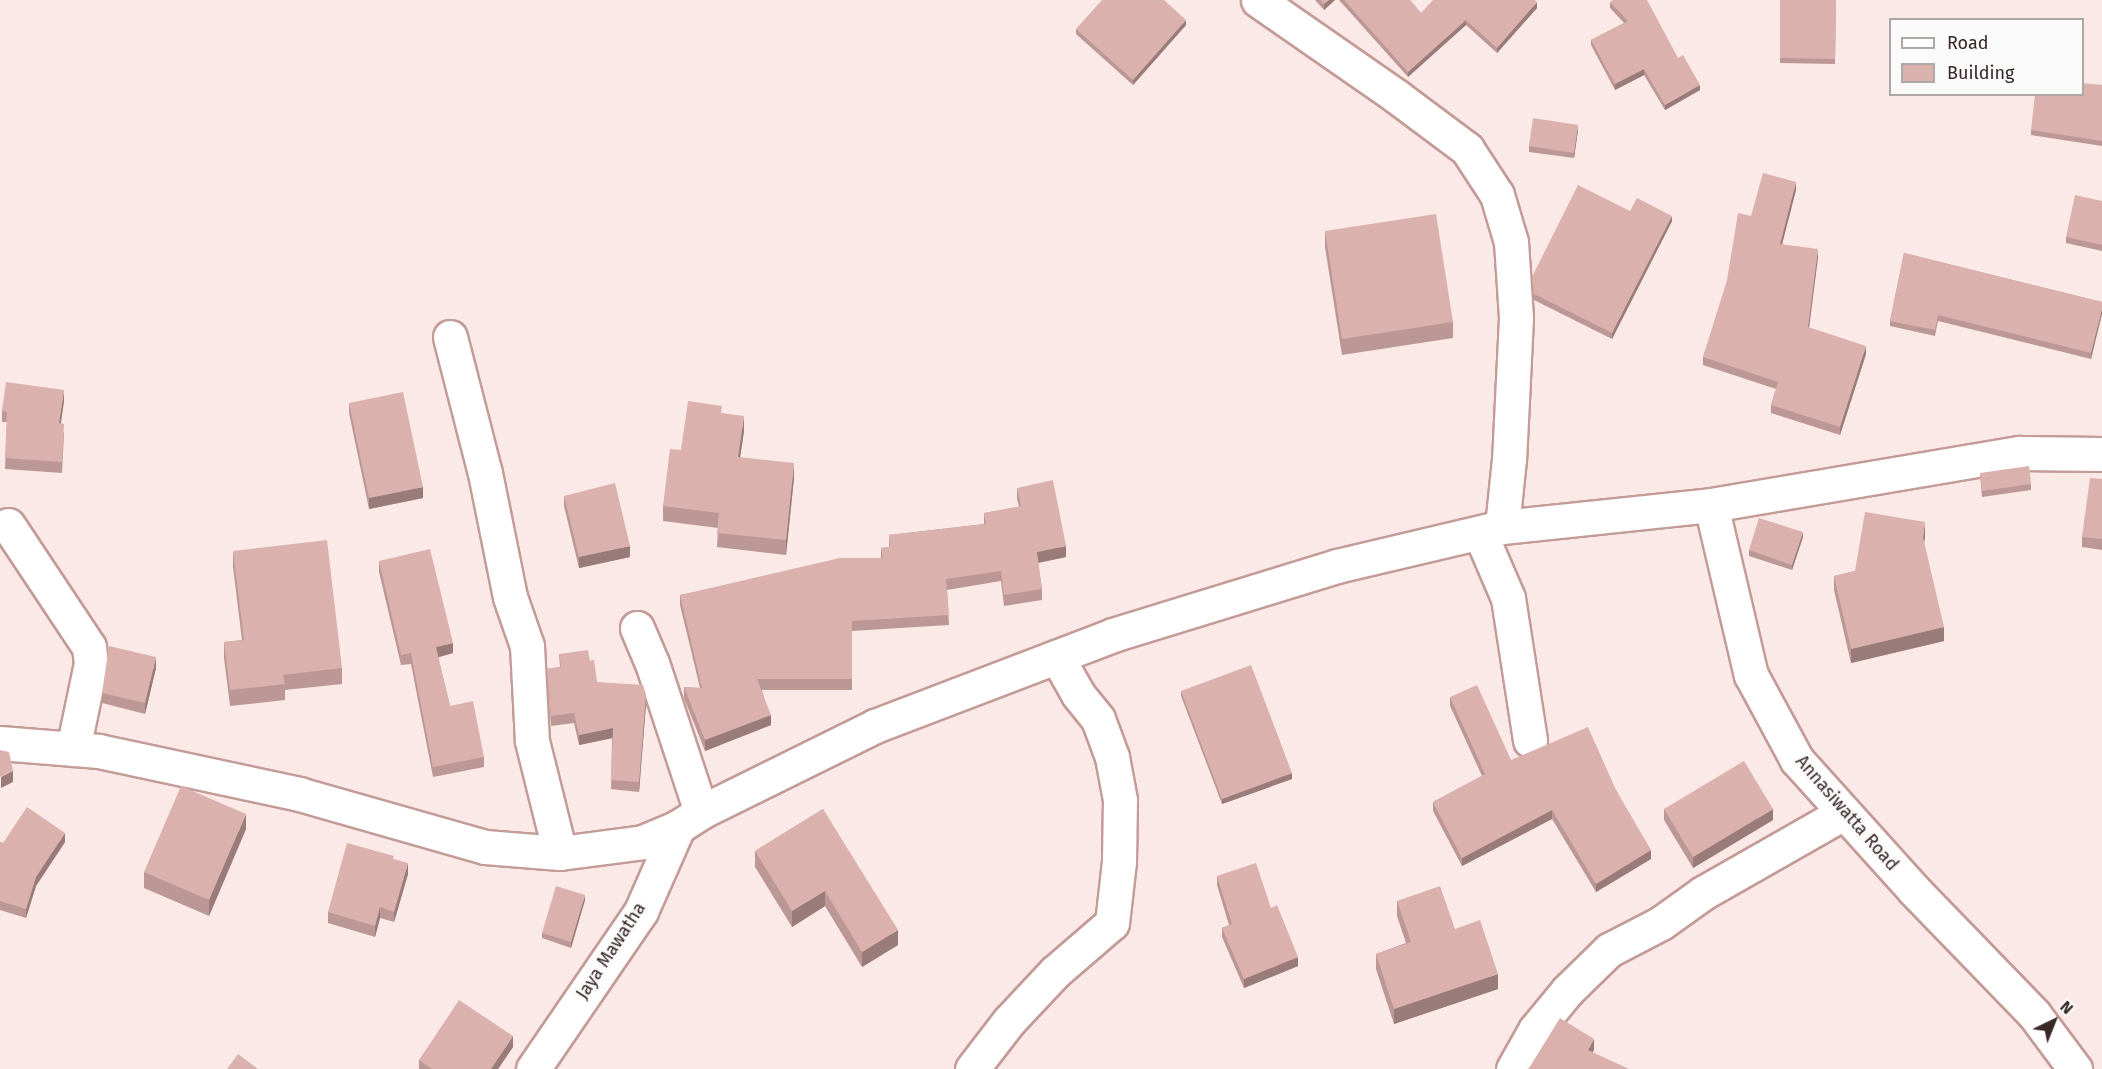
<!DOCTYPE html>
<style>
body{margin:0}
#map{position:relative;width:2102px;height:1069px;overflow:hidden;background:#fbe9e7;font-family:"Fira Sans",sans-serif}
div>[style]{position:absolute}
.roads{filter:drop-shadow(2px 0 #c39b97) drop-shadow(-2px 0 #c39b97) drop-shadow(0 2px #c39b97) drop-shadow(0 -2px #c39b97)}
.minor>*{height:33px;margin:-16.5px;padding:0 16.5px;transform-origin:16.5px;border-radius:16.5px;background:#fff}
.tertiary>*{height:33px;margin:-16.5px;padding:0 16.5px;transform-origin:16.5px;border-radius:16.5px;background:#fff}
.wall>*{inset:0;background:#bb9895}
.shaded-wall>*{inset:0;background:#997c79}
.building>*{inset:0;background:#dab1ad}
span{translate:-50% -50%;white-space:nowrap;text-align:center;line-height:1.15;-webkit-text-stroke:6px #fbfbfb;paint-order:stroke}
.street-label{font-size:18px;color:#382826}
.legend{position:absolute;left:1889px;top:18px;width:195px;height:78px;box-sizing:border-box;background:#fbfbfb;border:2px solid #ada7a6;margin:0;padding:8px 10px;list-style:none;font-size:18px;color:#382826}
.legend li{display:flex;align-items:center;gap:12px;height:30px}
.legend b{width:30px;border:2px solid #ada7a6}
.north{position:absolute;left:2024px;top:991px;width:60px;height:60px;-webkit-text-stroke:4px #fbfbfb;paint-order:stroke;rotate:43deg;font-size:16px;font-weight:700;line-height:24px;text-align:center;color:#382826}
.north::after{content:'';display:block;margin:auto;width:21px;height:27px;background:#382826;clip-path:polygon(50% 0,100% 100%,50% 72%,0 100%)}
</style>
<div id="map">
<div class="roads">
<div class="minor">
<div style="left:1258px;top:0;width:168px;rotate:34.8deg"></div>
<div style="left:1396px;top:96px;width:89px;rotate:36.7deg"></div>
<div style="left:1467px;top:149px;width:55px;rotate:56.9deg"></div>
<div style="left:1497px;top:195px;width:49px;rotate:73.4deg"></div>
<div style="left:1511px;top:242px;width:76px;rotate:86.2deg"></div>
<div style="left:1516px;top:318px;width:141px;rotate:92.8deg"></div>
<div style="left:1509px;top:459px;width:68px;rotate:95.9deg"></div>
<div style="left:450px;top:337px;width:140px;rotate:75.6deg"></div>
<div style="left:485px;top:473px;width:126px;rotate:78.6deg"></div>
<div style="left:510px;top:597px;width:52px;rotate:70.9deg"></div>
<div style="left:527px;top:646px;width:95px;rotate:87deg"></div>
<div style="left:532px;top:741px;width:115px;rotate:76deg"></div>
<div style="left:1711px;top:505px;width:175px;rotate:76.8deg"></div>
<div style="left:1751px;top:675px;width:97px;rotate:61.6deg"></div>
<div style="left:1797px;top:760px;width:173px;rotate:48deg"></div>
<div style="left:1913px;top:889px;width:174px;rotate:45.9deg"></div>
<div style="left:2034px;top:1014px;width:69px;rotate:53.3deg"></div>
<div style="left:8px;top:525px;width:146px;rotate:56.4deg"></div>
<div style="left:89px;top:647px;width:16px;rotate:83deg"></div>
<div style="left:91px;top:663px;width:88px;rotate:101.8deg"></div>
<div style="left:1480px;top:533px;width:71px;rotate:66.7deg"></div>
<div style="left:1508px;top:598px;width:144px;rotate:81.2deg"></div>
<div style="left:637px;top:628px;width:38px;rotate:67deg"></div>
<div style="left:652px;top:663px;width:157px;rotate:71.8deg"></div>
<div style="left:533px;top:1069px;width:191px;rotate:-55.6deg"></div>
<div style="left:641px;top:911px;width:92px;rotate:-66.2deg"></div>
<div style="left:972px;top:1069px;width:61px;rotate:-52.4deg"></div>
<div style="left:1009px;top:1021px;width:67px;rotate:-46.8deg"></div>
<div style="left:1055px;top:972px;width:75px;rotate:-40.7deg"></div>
<div style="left:1112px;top:923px;width:61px;rotate:-83.5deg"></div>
<div style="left:1119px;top:862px;width:62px;rotate:-89.1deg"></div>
<div style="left:1120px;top:800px;width:44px;rotate:-100.5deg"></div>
<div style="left:1112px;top:757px;width:40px;rotate:-110.2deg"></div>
<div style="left:1098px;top:719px;width:32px;rotate:-129deg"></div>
<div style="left:1078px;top:694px;width:43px;rotate:-119.6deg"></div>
<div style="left:1513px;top:1069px;width:45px;rotate:-60.6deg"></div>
<div style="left:1535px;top:1030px;width:50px;rotate:-50.6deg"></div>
<div style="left:1567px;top:991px;width:59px;rotate:-44.3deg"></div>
<div style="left:1609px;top:950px;width:59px;rotate:-27.4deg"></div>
<div style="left:1661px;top:923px;width:52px;rotate:-35.5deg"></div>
<div style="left:1703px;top:893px;width:161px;rotate:-29.7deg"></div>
</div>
<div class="tertiary">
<div style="left:0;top:743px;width:99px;rotate:4.6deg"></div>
<div style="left:99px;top:751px;width:205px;rotate:12.1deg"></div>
<div style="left:299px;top:794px;width:193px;rotate:15.9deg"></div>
<div style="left:485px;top:847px;width:75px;rotate:4.6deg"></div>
<div style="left:560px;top:853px;width:84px;rotate:-7.5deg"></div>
<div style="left:643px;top:842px;width:38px;rotate:-23deg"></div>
<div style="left:678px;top:827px;width:27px;rotate:-33deg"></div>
<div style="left:701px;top:812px;width:194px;rotate:-26.3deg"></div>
<div style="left:875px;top:726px;width:255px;rotate:-20.9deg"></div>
<div style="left:1113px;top:635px;width:234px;rotate:-17.1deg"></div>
<div style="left:1337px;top:566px;width:170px;rotate:-13.3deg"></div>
<div style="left:1502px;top:527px;width:210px;rotate:-6deg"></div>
<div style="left:1711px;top:505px;width:313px;rotate:-9.6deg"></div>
<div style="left:2020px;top:453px;width:82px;rotate:0.7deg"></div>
</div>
</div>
<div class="wall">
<div style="clip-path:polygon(1315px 0,1335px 0,1324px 10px)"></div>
<div style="clip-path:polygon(1339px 0,1410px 0,1421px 13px,1537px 8px,1497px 53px,1466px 25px,1408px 77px)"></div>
<div style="clip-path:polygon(1780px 0,1836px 0,1835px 64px,1780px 63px)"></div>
<div style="clip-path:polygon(1610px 2px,1678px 58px,1700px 90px,1665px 110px,1644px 75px,1615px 90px,1591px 45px,1591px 40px,1624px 23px,1610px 8px)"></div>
<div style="clip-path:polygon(1186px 25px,1133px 85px,1076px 34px,1076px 29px)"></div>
<div style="clip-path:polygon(2102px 85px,2102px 146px,2031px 135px,2031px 130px)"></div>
<div style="clip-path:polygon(1578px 130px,1574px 158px,1529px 152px,1529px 146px)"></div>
<div style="clip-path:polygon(1796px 190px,1782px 244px,1818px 257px,1809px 328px,1866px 354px,1840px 435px,1771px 413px,1771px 405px,1776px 389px,1703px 365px,1703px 357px,1751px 216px)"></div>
<div style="clip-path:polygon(2102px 201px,2102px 251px,2066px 243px,2066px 237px)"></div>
<div style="clip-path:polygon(1630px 211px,1672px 221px,1612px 339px,1534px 300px,1532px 277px)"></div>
<div style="clip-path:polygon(1325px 231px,1453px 322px,1453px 338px,1342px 355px,1325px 247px)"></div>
<div style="clip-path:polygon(1904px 253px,2102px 302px,2091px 359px,1938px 321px,1935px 336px,1890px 326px,1890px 321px)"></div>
<div style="clip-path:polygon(64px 401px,61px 423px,64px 434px,62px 473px,5px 469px,7px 422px,2px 422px,2px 411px)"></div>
<div style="clip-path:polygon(349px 403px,423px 498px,369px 509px,349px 413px)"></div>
<div style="clip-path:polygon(722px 413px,744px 431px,740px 457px,794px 478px,786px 555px,717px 547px,718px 528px,663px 521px,663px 506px,681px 450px)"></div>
<div style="clip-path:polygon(1980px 473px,2031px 484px,2031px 490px,1982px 497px)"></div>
<div style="clip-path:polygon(2102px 479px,2102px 550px,2082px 547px,2082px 537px)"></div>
<div style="clip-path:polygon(1017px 488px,1066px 557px,1038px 563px,1042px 589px,1042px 600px,1004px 606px,1001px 581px,947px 590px,949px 625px,852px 631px,852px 690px,762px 690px,771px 725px,705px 751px,684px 698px,684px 687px,700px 688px,680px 605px,680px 595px,881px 558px,881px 548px,889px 547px,889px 535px,984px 524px,984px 513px,1019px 507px,1017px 499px)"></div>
<div style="clip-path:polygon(564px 496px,630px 557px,579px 568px,564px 506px)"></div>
<div style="clip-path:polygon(1925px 536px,1924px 543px,1944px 641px,1851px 663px,1834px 590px,1834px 576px,1855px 571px)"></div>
<div style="clip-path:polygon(1803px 537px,1792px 570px,1749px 556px,1749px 550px)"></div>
<div style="clip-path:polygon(233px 551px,342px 668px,342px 684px,285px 690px,285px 700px,230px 706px,224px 658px,224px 642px,242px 640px,233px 567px)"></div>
<div style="clip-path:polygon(379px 561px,453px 653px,438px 657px,450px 706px,484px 757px,484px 767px,433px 777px,411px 664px,401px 665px,379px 572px)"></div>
<div style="clip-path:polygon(559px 654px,590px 661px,597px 682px,646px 704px,639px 792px,611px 789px,612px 738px,579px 745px,574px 723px,551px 726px,547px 669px,560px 667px)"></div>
<div style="clip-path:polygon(156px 668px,145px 714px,102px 703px,102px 693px)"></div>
<div style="clip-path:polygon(1181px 691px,1292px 779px,1222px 804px,1181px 696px)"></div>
<div style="clip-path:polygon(1450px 697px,1511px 760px,1616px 790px,1651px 859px,1596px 892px,1552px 819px,1462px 866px,1433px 811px,1433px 802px,1482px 776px,1450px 706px)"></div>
<div style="clip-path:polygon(823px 809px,898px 945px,862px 967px,825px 906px,792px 927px,755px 867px,755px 851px)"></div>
<div style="clip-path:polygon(1664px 809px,1773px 820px,1693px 868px,1664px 820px)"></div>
<div style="clip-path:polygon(246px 829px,209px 916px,144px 888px,144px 872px)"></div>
<div style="clip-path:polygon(0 842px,3px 843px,65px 842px,36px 886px,26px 918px,0 910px)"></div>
<div style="clip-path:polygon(394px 859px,408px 874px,394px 922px,380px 918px,375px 937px,328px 923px,328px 912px)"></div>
<div style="clip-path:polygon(1217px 876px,1271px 908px,1298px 966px,1244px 988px,1222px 937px,1222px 928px,1229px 925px,1217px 885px)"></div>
<div style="clip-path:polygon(585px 900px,571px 948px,542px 938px,542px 933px)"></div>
<div style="clip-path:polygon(1397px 901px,1455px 929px,1498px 989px,1394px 1024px,1376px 969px,1376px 954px,1406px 943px,1397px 916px)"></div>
<div style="clip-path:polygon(513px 1047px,498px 1069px,419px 1069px,419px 1060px)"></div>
</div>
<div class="shaded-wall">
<div style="clip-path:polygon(1329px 0,1335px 0,1324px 10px,1324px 4px)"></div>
<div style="clip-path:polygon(1537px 2px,1537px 8px,1497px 53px,1497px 48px)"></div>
<div style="clip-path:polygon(1186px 20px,1186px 25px,1133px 85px,1133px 80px)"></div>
<div style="clip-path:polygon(1466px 20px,1466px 25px,1408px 77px,1408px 72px)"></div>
<div style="clip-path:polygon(1644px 69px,1644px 75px,1615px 90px,1615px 84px)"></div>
<div style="clip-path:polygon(1700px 85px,1700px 90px,1665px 110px,1665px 105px)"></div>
<div style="clip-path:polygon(1578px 125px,1578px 130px,1574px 158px,1574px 153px)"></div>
<div style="clip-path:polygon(1796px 182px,1796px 190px,1780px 252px,1780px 244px)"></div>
<div style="clip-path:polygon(1672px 216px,1672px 221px,1612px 339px,1612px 333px)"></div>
<div style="clip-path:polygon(1818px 249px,1818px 257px,1808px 335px,1808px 327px)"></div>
<div style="clip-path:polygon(2102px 308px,2102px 314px,2091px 359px,2091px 353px)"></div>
<div style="clip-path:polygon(1866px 346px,1866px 354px,1840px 435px,1840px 427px)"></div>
<div style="clip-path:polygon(64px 390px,64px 401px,59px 434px,59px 423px)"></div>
<div style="clip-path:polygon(744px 416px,744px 431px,738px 472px,738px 457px)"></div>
<div style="clip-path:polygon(794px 463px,794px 478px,786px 555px,786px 540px)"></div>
<div style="clip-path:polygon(423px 487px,423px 498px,369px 509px,369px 498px)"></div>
<div style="clip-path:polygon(1925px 522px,1925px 536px,1923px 551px,1923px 537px)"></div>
<div style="clip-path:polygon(1803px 532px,1803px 537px,1792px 570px,1792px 565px)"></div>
<div style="clip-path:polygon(630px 546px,630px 557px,579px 568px,579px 557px)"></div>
<div style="clip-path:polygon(1066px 546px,1066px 557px,1037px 563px,1037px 552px)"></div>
<div style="clip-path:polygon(1944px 627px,1944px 641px,1851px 663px,1851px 649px)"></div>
<div style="clip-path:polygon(453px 643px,453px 653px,436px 658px,436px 647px)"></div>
<div style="clip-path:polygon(156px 657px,156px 668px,145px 714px,145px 703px)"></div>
<div style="clip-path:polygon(646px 694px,646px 704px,639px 792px,639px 782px)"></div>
<div style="clip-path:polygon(771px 715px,771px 725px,705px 751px,705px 740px)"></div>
<div style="clip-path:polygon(613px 728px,613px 738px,579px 745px,579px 735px)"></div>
<div style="clip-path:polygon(13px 771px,13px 782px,1px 788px,1px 777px)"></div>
<div style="clip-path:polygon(1292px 773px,1292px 779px,1222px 804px,1222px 799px)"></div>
<div style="clip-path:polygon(1773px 809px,1773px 820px,1693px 868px,1693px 857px)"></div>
<div style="clip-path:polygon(1552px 810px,1552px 819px,1462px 866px,1462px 858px)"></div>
<div style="clip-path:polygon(246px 814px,246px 829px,209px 916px,209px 900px)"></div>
<div style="clip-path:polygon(65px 833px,65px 842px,36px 886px,26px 918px,26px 909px,36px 877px)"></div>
<div style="clip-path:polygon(1651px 850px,1651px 859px,1596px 892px,1596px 884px)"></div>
<div style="clip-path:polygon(408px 863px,408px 874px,394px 922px,394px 912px)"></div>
<div style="clip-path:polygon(825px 891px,825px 906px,792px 927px,792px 911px)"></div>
<div style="clip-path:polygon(585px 895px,585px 900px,571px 948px,571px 942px)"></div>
<div style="clip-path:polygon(380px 907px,380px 918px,375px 937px,375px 926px)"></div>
<div style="clip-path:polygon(898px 930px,898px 945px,862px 967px,862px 952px)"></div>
<div style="clip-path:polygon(1298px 957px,1298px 966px,1244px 988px,1244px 979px)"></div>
<div style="clip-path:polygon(1498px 974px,1498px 989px,1394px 1024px,1394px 1009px)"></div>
<div style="clip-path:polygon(513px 1036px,513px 1047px,498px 1069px,491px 1069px)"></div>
<div style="clip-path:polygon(1594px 1039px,1594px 1050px,1588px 1060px,1588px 1050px)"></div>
</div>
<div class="building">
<div style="clip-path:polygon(1102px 0,1164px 0,1186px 20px,1133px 80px,1076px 29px)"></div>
<div style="clip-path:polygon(1320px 0,1329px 0,1324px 4px)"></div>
<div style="clip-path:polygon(1344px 0,1410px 0,1421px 13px,1433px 0,1535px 0,1537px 2px,1497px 48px,1466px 20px,1408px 72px)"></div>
<div style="clip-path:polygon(1613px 0,1647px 0,1678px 58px,1683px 55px,1700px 85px,1665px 105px,1644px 69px,1615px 84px,1591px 40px,1628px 21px,1610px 2px)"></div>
<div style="clip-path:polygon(1780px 0,1836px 0,1835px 59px,1780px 58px)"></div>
<div style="clip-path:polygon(2082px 83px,2102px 85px,2102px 141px,2031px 130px,2035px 94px,2082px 94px)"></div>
<div style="clip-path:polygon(1533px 118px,1578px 125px,1574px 153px,1529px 146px)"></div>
<div style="clip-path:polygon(1763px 173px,1796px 182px,1780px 244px,1818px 249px,1808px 327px,1866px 346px,1840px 427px,1771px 405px,1778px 382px,1703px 357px,1727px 280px,1738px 213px,1751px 216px)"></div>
<div style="clip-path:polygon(1578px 185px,1630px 211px,1637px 198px,1672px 216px,1612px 333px,1534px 294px,1532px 277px)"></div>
<div style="clip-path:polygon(2075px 195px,2102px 201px,2102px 245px,2066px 237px)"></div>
<div style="clip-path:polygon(1436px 214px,1453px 322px,1342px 339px,1325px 231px)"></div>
<div style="clip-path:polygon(1904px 253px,2102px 302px,2102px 308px,2091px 353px,1938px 315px,1935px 330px,1890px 321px)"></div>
<div style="clip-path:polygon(6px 382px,64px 390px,59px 423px,64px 424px,62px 462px,5px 458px,7px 412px,2px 411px)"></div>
<div style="clip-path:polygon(403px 392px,423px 487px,369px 498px,349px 403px)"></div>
<div style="clip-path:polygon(688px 401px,722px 406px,721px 413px,744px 416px,738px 457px,794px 463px,786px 540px,717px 533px,719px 513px,663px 506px,670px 449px,681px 450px)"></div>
<div style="clip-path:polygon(2029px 466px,2031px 484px,1982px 491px,1980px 473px)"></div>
<div style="clip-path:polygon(2090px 478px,2102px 479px,2102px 539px,2082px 537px)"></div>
<div style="clip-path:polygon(1053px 480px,1066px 546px,1037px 552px,1042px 589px,1004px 595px,1001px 571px,946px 579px,949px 615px,852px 621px,852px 679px,757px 679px,771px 715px,705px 740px,684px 687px,702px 688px,680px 595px,840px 558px,883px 558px,881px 548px,890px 547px,889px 535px,986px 524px,984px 513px,1021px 506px,1017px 488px)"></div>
<div style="clip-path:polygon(615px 483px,630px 546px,579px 557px,564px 496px)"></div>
<div style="clip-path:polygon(1865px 512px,1925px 522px,1923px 537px,1944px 627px,1851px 649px,1834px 576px,1855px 571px)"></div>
<div style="clip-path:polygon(1759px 518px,1803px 532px,1792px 565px,1749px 550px)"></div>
<div style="clip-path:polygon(327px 540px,342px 668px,283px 675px,285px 684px,230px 690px,224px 642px,244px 640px,233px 551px)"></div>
<div style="clip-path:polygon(430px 549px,453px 643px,436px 647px,450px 706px,473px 701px,484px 757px,433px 767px,411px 653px,401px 655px,379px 561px)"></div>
<div style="clip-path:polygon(109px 646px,156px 657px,145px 703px,102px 693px)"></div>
<div style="clip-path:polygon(588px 650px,590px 661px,594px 660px,597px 682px,643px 685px,646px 694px,639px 782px,611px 780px,613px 728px,579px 735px,574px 713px,551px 716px,547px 669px,561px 667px,559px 654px)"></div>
<div style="clip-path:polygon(1251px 665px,1292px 773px,1222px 799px,1181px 691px)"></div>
<div style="clip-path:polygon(1477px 685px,1511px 760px,1588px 727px,1616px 790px,1651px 850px,1596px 884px,1552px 810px,1462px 858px,1433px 802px,1485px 774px,1450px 697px)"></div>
<div style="clip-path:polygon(0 750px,9px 752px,13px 771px,0 777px)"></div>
<div style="clip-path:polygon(1744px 761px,1773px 809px,1693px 857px,1664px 809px)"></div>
<div style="clip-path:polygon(181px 786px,246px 814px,209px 900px,144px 872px)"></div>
<div style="clip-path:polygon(27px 807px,65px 833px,36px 877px,26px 909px,0 901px,0 842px,3px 843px)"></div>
<div style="clip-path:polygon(823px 809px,898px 930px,862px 952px,825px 891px,792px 911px,755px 851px)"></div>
<div style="clip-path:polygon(347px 843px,394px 856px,393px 859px,408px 863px,394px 912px,380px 907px,375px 926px,328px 912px)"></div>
<div style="clip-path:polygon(1256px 863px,1271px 908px,1277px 905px,1298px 957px,1244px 979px,1222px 928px,1232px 924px,1217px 876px)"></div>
<div style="clip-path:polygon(556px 886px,585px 895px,571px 942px,542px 933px)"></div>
<div style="clip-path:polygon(1440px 886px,1455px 929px,1480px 920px,1498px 974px,1394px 1009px,1376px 954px,1411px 942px,1397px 901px)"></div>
<div style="clip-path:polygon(459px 1000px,513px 1036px,491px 1069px,432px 1069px,419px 1060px)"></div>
<div style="clip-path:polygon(1560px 1018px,1594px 1039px,1588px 1050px,1629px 1069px,1527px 1069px,1529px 1068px)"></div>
<div style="clip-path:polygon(238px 1054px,258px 1069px,227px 1069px)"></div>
</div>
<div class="street-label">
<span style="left:1847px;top:813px;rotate:49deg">Annasiwatta Road</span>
<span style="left:611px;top:951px;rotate:-57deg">Jaya Mawatha</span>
</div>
<ul class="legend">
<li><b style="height:8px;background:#fff"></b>Road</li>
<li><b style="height:16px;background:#dab1ad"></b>Building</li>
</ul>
<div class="north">N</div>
</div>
